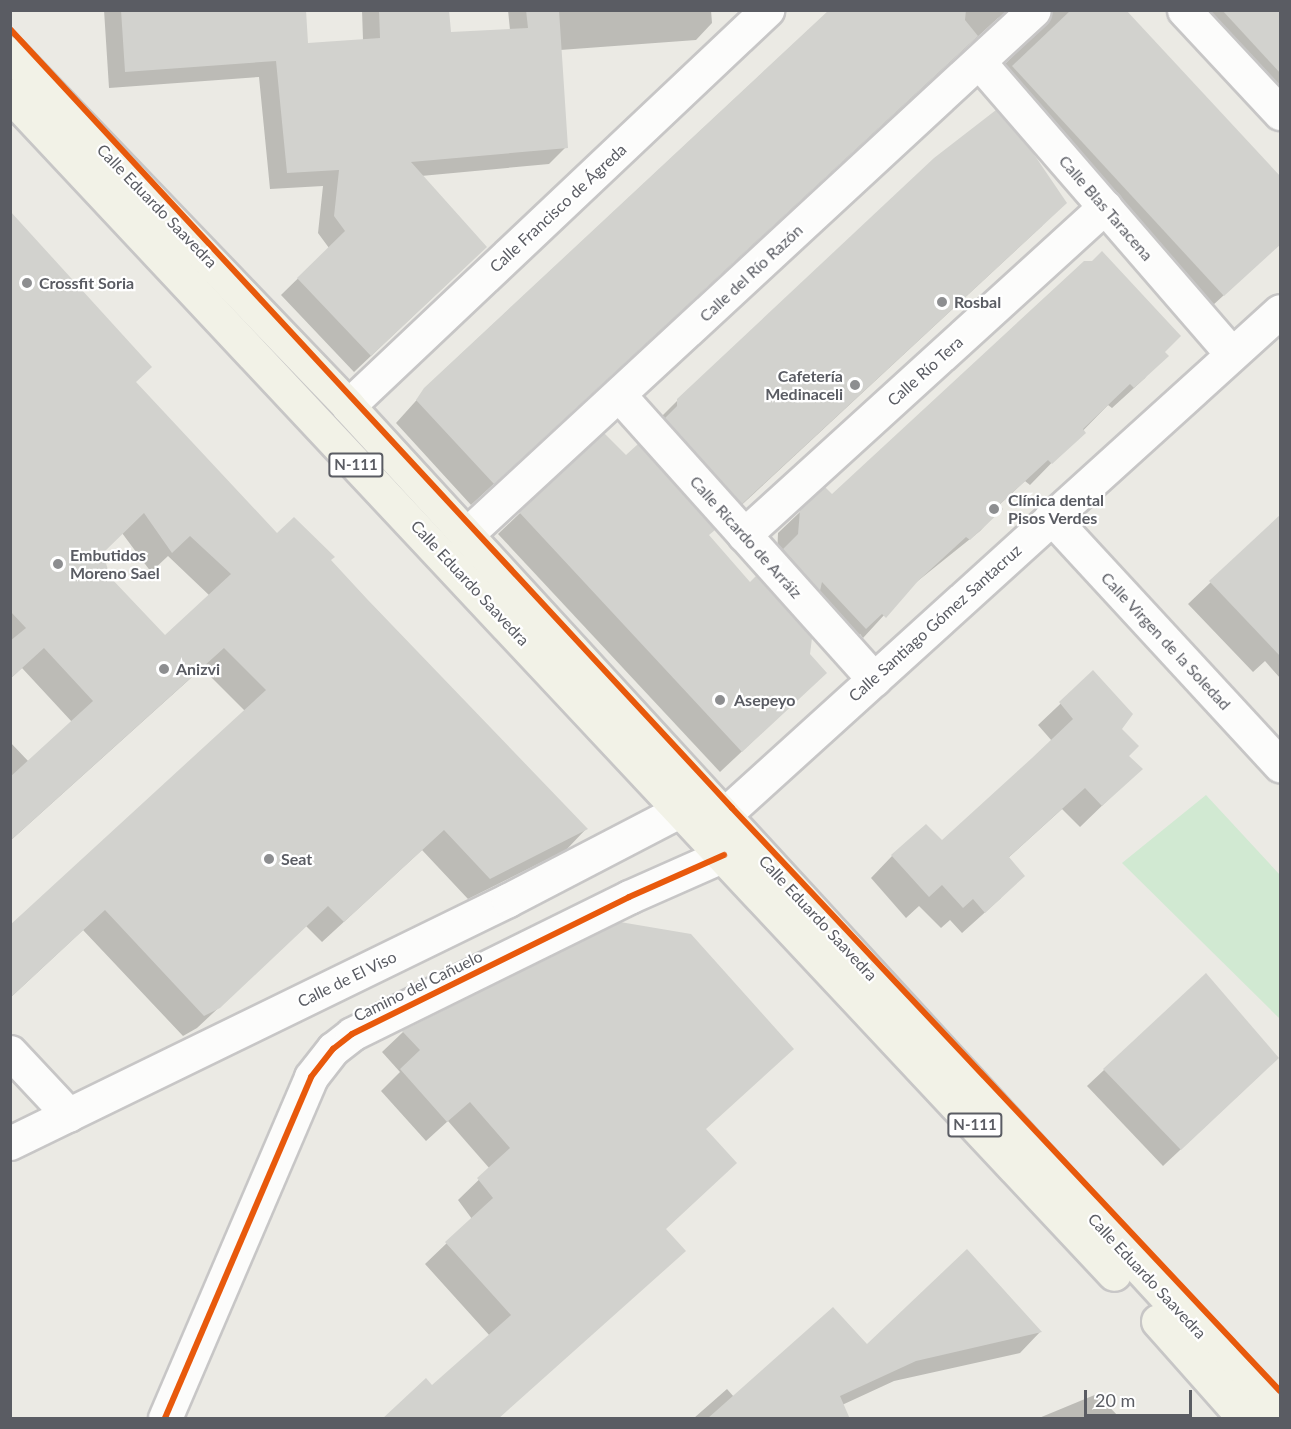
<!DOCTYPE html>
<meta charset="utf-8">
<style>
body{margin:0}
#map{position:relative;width:1291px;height:1429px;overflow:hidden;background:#ebeae4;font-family:Lato,sans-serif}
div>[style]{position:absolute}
.green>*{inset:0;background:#d1e9d2}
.shadow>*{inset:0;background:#0003}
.building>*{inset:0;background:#d2d2ce}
.roads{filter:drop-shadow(2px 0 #c7c6c6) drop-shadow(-2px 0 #c7c6c6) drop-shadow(0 2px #c7c6c6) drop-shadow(0 -2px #c7c6c6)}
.minor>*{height:33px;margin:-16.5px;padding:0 16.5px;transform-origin:16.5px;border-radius:16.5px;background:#fcfcfb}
.primary>*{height:33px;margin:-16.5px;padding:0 16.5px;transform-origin:16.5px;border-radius:16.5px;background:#f2f2e7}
.cycleway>*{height:6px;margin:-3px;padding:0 3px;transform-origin:3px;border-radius:3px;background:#e8590c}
.dots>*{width:16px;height:16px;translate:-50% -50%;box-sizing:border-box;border:3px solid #fff;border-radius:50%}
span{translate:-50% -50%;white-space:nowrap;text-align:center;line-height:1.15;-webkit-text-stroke:4.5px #fff;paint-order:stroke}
.shield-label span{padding:2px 4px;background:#fff;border:2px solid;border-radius:4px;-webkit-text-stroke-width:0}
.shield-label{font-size:15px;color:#5a5c63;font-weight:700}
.street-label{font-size:16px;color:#5a5c63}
.poi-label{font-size:16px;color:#5a5c63;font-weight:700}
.left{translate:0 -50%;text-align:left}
.right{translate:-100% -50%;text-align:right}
.frame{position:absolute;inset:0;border:12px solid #5a5c63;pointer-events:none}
.scale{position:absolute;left:1084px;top:1390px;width:108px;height:27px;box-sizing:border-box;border:3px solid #5a5c63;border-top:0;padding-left:8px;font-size:18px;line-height:21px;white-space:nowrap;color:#5a5c63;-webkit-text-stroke:4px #fff;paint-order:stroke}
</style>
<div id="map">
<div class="green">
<div style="clip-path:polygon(1206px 795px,1280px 875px,1280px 1019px,1122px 863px)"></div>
</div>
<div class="shadow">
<div style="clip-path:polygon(104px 10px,305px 10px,307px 45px,363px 40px,362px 10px,447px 10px,449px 34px,510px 30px,508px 10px,711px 10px,712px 23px,696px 40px,560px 50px,566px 147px,549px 164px,421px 176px,468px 264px,354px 372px,281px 295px,329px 248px,318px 233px,323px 186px,270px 189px,259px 77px,109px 88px)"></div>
<div style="clip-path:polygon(830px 10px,1124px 10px,1280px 244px,1201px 316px,986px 83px,1030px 39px,1031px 27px,1018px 13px,998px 18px,471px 505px,396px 423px,441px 373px)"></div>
<div style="clip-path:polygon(1202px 10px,1280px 10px,1280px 119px)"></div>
<div style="clip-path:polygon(evenodd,10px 217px,134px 382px,276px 535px,330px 561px,586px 829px,566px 850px,468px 899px,422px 850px,322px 942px,306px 926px,197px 1028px,183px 1036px,83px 930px,10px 998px,10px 927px,245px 711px,202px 668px,10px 841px,10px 742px,29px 762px,72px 722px,22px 668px,10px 679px,10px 217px,122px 533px,151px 572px,168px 556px,210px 596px,165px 638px,108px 578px,102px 553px,122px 533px)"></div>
<div style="clip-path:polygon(1043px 225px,720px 525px,656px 422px,678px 400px)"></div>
<div style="clip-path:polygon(1163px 352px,1145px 378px,1112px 408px,1108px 405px,1030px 485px,1025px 481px,998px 506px,1001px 509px,980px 531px,909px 588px,863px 638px,860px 634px,844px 649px,777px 557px,778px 533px,801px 511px)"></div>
<div style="clip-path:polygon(520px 513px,707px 535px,808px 654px,803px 694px,720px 772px,498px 534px)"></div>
<div style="clip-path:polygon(1280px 516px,1280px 678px,1265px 661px,1253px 672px,1188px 604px)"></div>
<div style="clip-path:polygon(1093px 673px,1120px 729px,1127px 755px,1140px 769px,1080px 827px,1062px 809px,1008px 858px,1001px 898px,962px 933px,950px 920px,941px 928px,919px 906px,906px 918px,871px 878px,892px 856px,942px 842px,1052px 741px,1038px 725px)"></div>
<div style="clip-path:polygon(621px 924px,704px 1130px,665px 1230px,684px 1251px,498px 1418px,432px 1387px,490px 1336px,425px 1264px,472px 1219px,458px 1200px,490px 1169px,448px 1121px,426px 1141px,381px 1091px,400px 1072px,382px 1052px,403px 1032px)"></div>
<div style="clip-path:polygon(1104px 1070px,1260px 1075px,1163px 1166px,1087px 1086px)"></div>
<div style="clip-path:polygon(1040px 1332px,1020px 1353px,894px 1381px,842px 1405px,848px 1418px,694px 1418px,727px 1389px,734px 1397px,866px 1346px)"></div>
<div style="clip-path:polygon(1097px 1394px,1120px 1418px,1039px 1418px)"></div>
</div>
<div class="building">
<div style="clip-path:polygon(121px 10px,306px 10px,308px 43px,380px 38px,379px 10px,449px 10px,451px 32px,528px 28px,526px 10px,559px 10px,568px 148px,411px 162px,487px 247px,371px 356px,297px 278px,345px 231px,334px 216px,339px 170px,287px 173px,276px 61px,125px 72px)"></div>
<div style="clip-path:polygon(829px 10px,966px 10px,965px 20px,978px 36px,494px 484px,416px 400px,424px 388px)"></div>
<div style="clip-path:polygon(1071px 10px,1126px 10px,1281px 177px,1281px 244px,1224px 296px,1012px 66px)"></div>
<div style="clip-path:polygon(1222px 10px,1281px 10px,1281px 74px)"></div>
<div style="clip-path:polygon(996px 110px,1033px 153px,1067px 203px,742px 504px,665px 418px,677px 406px,677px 399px,934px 158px)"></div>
<div style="clip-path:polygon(evenodd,10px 211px,152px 367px,136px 382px,277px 533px,294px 517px,335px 557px,331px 560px,367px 599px,588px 829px,490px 879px,444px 830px,344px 922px,328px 906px,220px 1008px,204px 1016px,105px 910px,10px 998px,10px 925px,266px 690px,224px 648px,10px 841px,10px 777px,93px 701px,44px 648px,10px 679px,10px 641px,26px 628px,10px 611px,10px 211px,144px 513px,172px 553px,190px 536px,231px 574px,165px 635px,110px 577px,103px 553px,144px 513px)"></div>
<div style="clip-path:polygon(1102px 251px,1181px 336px,1165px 352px,1169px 356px,1134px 388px,1130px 384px,1083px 429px,1086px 433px,1052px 464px,1048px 460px,999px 505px,1003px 509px,970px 540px,966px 537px,918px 581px,886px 618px,882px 614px,866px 629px,822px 582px,820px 591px,783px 549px,798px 534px,800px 510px,825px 487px,832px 494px,1084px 261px,1092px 261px)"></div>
<div style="clip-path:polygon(604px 433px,626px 455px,638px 444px,715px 530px,709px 535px,750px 582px,756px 576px,812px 638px,810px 654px,827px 673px,742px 752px,519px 512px)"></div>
<div style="clip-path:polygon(1281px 514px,1281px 657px,1209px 581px)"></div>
<div style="clip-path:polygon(1093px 670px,1133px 714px,1122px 729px,1139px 746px,1129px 756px,1143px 769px,1102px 806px,1085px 788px,1009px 857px,1025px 876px,985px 913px,973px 899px,963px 908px,942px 885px,929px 897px,891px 855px,926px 824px,942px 840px,1032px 758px,1073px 719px,1059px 702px)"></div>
<div style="clip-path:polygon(620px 922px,691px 934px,794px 1049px,706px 1129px,737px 1163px,666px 1229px,686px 1251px,498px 1419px,382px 1419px,426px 1378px,432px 1385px,511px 1315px,445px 1242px,493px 1198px,477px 1178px,510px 1148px,470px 1102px,447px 1122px,400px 1069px,420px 1050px,402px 1031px)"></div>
<div style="clip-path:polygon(1206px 973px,1279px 1058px,1181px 1150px,1103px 1069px)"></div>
<div style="clip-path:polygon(967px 1249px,1042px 1332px,916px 1361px,840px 1396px,850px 1419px,707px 1419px,833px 1307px,867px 1344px)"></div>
</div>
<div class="roads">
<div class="minor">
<div style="left:1184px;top:10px;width:141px;rotate:47deg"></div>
<div style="left:979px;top:62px;width:386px;rotate:49.1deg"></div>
<div style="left:619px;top:395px;width:382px;rotate:48.1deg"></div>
<div style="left:348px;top:406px;width:577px;rotate:-43.38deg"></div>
<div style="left:1051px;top:517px;width:338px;rotate:47.3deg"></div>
<div style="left:466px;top:535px;width:773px;rotate:-42.75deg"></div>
<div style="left:744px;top:535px;width:488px;rotate:-42.3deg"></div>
<div style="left:724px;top:815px;width:750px;rotate:-42.19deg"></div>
<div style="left:10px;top:1052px;width:86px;rotate:46.9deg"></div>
<div style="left:10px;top:1143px;width:554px;rotate:-26.01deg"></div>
<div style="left:508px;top:900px;width:195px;rotate:-27.5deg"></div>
<div style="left:165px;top:1418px;width:371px;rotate:-66.8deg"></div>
<div style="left:311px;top:1077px;width:36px;rotate:-52deg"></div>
<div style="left:333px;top:1049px;width:24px;rotate:-38deg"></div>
<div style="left:352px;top:1034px;width:309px;rotate:-26.3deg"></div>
<div style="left:629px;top:897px;width:104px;rotate:-23.9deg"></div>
</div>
<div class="primary">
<div style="left:10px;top:53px;width:489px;rotate:46.2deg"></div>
<div style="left:348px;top:406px;width:1374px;rotate:47.42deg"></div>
<div style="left:10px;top:95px;width:1615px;rotate:46.88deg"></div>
<div style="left:1158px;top:1321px;width:130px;rotate:48.4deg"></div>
</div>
</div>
<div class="cycleway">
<div style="left:10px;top:29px;width:1062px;rotate:47.17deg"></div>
<div style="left:732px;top:808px;width:800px;rotate:46.77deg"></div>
<div style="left:165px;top:1418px;width:371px;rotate:-66.8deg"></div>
<div style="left:311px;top:1077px;width:36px;rotate:-52deg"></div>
<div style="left:333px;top:1049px;width:24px;rotate:-38deg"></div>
<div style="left:352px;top:1034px;width:309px;rotate:-26.3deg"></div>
<div style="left:629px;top:897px;width:104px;rotate:-23.9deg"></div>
</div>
<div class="dots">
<div style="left:27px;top:283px;background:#8d8e90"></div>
<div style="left:942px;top:302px;background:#8d8e90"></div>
<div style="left:855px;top:385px;background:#8d8e90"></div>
<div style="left:994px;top:509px;background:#8d8e90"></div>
<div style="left:58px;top:564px;background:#8d8e90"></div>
<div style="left:164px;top:669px;background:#8d8e90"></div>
<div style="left:720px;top:700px;background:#8d8e90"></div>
<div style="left:269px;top:859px;background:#8d8e90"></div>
</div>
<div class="shield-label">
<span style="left:356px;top:465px">N-111</span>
<span style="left:975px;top:1125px">N-111</span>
</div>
<div class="street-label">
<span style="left:157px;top:206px;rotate:46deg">Calle Eduardo Saavedra</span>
<span style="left:558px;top:208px;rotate:-43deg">Calle Francisco de Ágreda</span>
<span style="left:1106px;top:208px;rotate:49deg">Calle Blas Taracena</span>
<span style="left:751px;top:273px;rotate:-43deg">Calle del Río Razón</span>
<span style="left:925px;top:371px;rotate:-42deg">Calle Río Tera</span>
<span style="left:746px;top:537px;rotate:48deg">Calle Ricardo de Arráiz</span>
<span style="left:470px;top:583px;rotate:47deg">Calle Eduardo Saavedra</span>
<span style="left:935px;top:623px;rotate:-42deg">Calle Santiago Gómez Santacruz</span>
<span style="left:1166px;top:641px;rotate:47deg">Calle Virgen de la Soledad</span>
<span style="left:818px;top:918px;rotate:47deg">Calle Eduardo Saavedra</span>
<span style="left:347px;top:979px;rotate:-26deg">Calle de El Viso</span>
<span style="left:418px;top:986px;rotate:-26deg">Camino del Cañuelo</span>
<span style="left:1147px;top:1276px;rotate:47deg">Calle Eduardo Saavedra</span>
</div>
<div class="poi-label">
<span class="left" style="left:39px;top:283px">Crossfit Soria</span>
<span class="left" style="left:954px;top:302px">Rosbal</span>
<span class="right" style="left:843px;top:385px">Cafetería<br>Medinaceli</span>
<span class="left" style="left:1008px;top:509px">Clínica dental<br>Pisos Verdes</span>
<span class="left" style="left:70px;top:564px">Embutidos<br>Moreno Sael</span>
<span class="left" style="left:176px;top:669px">Anizvi</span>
<span class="left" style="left:734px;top:700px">Asepeyo</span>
<span class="left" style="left:281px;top:859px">Seat</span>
</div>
<div class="frame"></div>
<div class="scale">20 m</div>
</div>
